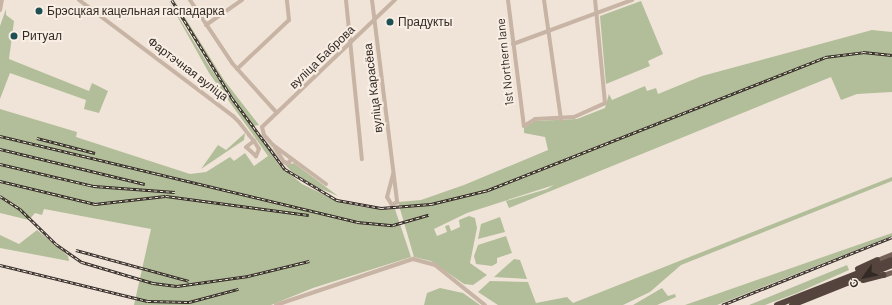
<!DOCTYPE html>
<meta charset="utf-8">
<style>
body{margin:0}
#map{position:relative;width:892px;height:305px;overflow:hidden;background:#f0e4d8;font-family:Barlow,sans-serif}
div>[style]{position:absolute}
.green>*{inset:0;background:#b2be99}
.minor>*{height:4px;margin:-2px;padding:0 2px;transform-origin:2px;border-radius:2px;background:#c7b4a4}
.major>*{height:5px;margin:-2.5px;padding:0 2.5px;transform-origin:2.5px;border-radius:2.5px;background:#756157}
.highway>*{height:6px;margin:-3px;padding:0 3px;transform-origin:3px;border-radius:3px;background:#54443d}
.rail>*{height:2.5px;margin-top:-1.25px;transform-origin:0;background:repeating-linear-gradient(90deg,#f8eee4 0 3px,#332a26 0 6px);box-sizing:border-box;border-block:1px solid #332a26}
.dots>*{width:11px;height:11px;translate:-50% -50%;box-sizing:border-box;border:2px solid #f8eee4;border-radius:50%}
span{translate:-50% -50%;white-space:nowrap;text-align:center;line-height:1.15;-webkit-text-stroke:4px #f8eee4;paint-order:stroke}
.poi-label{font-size:12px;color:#332a26}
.left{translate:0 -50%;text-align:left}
.street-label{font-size:12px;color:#332a26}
.north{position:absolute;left:844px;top:257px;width:40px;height:40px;-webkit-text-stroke:3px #f8eee4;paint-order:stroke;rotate:237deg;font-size:11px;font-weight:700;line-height:16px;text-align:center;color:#332a26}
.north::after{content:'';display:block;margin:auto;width:14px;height:18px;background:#332a26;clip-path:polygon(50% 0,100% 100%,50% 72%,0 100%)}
</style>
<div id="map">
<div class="green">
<div style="clip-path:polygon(168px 0,211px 69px,279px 165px,302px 184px,337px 201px,362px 207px,395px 209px,411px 257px,313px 288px,271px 305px,134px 305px,151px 229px,44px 209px,42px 215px,35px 213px,29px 220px,0 213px,0 109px,77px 132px,76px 137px,190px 174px,206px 172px,230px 157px,234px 161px,245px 153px,254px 166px,268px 156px,209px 73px)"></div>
<div style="clip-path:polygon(174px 0,224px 80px,259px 125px,252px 126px,245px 116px,194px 39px)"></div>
<div style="clip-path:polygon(641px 1px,663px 54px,648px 61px,650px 66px,606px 84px,600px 16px)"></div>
<div style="clip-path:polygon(6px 9px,6px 15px,14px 21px,9px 59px,89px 91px,92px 83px,108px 91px,99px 113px,84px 109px,86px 100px,10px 73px,0 99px,0 26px)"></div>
<div style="clip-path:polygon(872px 30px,892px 32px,892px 92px,857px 94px,841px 100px,831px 77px,509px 208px,506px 201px,547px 189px,554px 185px,467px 213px,434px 229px,437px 236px,447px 232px,445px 226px,449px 225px,451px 231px,460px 227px,459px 220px,469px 216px,475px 218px,477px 228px,470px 263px,487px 275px,473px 285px,464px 284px,431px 261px,414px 257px,398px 202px,421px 200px,464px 185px,548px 150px,545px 137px,524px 133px,524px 128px,535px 121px,577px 119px,605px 108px,609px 94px,612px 100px,645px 86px,647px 91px,656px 88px,658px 94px,702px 76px)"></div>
<div style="clip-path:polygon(258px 131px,281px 160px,288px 165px,294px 163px,338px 196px,314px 186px,291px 171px,274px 153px)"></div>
<div style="clip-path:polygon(245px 133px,244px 140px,201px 169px,218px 145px,226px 150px)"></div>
<div style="clip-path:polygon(892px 177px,892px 181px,681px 265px,650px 292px,623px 305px,498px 305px,478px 292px,490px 281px,528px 282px,536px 303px,567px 297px,573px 303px)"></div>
<div style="clip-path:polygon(500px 217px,505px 232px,478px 239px,481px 224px)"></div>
<div style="clip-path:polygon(37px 230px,68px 256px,69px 261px,0 248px,0 235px,19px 244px)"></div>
<div style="clip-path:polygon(892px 233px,892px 236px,717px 305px,685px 305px)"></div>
<div style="clip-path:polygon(506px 236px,512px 253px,497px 258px,497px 263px,492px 266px,476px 264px,474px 256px,478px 245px)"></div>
<div style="clip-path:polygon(514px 259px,520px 260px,527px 279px,494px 277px)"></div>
<div style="clip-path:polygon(847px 265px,849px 270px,797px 293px,765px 305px,749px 305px)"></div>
<div style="clip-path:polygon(440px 288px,463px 293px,480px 305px,424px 305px,427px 293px)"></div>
<div style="clip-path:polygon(662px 288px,668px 296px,675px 294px,676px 297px,657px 305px,633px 305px)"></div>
</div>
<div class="minor">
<div style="left:79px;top:0;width:193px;rotate:37deg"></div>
<div style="left:233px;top:116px;width:8px;rotate:45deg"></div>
<div style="left:239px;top:122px;width:16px;rotate:52deg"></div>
<div style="left:249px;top:135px;width:8px;rotate:50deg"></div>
<div style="left:254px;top:141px;width:9px;rotate:58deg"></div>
<div style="left:259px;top:149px;width:8px;rotate:113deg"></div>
<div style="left:256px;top:156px;width:13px;rotate:-138deg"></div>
<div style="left:246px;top:147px;width:10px;rotate:-37deg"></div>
<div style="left:190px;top:0;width:76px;rotate:56.3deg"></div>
<div style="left:232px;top:63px;width:67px;rotate:48deg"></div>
<div style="left:346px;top:0;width:160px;rotate:84.3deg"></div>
<div style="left:372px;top:0;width:204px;rotate:82.9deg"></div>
<div style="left:397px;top:202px;width:6px;rotate:149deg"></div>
<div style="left:392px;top:205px;width:9px;rotate:-122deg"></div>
<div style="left:387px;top:197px;width:24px;rotate:-75deg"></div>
<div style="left:508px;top:0;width:127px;rotate:82.8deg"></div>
<div style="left:524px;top:126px;width:13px;rotate:-32deg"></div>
<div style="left:535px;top:119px;width:39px;rotate:-3deg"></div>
<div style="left:574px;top:117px;width:34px;rotate:-24deg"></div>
<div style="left:605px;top:103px;width:103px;rotate:-95.5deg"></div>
<div style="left:544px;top:0;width:121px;rotate:81.9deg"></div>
<div style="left:0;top:10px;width:10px;rotate:-79deg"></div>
<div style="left:206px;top:25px;width:44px;rotate:-34.8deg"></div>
<div style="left:513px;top:44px;width:127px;rotate:-20.3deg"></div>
<div style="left:237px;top:69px;width:71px;rotate:-43.3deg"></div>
<div style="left:289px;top:20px;width:20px;rotate:-96deg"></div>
<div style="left:275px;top:148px;width:17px;rotate:57deg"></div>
<div style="left:284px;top:162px;width:5px;rotate:11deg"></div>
<div style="left:289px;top:163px;width:4px;rotate:-63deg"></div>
<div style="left:326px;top:184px;width:66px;rotate:-143.7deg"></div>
<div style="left:273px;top:145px;width:13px;rotate:-132deg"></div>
<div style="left:264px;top:135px;width:8px;rotate:-104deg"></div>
<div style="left:262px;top:127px;width:184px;rotate:-43.7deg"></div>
<div style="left:276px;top:305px;width:145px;rotate:-18.6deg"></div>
<div style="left:413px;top:259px;width:23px;rotate:15deg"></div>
<div style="left:435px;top:265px;width:64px;rotate:38.7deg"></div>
</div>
<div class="major">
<div style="left:877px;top:260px;width:16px;rotate:-22deg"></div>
<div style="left:883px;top:275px;width:9px;rotate:-18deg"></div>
</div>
<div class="highway">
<div style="left:858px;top:269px;width:21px;rotate:-25deg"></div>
<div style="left:863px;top:280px;width:21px;rotate:-14deg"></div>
<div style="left:777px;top:305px;width:123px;rotate:-21.4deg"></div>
<div style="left:792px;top:305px;width:108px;rotate:-21.8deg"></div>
</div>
<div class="rail">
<div style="left:172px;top:0;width:115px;rotate:58.5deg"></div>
<div style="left:232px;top:98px;width:89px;rotate:53.3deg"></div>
<div style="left:285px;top:169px;width:61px;rotate:30.8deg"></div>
<div style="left:337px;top:200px;width:45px;rotate:10.3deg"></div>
<div style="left:381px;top:208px;width:50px;rotate:-4.6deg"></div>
<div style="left:431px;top:204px;width:59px;rotate:-13.8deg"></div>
<div style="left:488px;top:190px;width:362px;rotate:-21.5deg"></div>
<div style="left:825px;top:57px;width:38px;rotate:-7deg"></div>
<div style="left:863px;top:52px;width:29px;rotate:6deg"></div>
<div style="left:0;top:136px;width:367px;rotate:13.5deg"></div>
<div style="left:357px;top:222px;width:36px;rotate:5deg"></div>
<div style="left:393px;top:225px;width:37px;rotate:-16deg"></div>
<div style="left:37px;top:138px;width:60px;rotate:14.5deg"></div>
<div style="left:0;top:149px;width:149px;rotate:13.6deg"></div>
<div style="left:0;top:164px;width:97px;rotate:13.2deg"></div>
<div style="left:94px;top:186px;width:81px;rotate:4.2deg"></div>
<div style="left:0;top:181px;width:98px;rotate:13.6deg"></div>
<div style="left:95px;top:204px;width:71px;rotate:-6.4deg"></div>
<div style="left:166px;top:196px;width:144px;rotate:7.6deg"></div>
<div style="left:0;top:196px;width:24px;rotate:33deg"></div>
<div style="left:20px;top:209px;width:50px;rotate:44.2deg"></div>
<div style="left:56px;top:244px;width:32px;rotate:35deg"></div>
<div style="left:82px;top:262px;width:74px;rotate:16.5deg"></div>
<div style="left:153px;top:283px;width:24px;rotate:7deg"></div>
<div style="left:177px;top:286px;width:72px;rotate:-8deg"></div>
<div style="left:248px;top:276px;width:63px;rotate:-13.8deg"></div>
<div style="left:76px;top:250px;width:117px;rotate:15.3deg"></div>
<div style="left:0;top:265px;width:152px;rotate:13.7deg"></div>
<div style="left:148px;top:301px;width:41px;rotate:1.4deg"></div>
<div style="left:189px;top:302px;width:51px;rotate:-14.9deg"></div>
<div style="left:722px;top:305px;width:183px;rotate:-21.8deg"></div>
</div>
<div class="dots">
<div style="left:39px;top:11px;background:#1d5053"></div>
<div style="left:390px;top:22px;background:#1d5053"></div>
<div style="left:14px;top:36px;background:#1d5053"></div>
</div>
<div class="poi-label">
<span class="left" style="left:47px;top:11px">Брэсцкая кацельная гаспадарка</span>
<span class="left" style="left:398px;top:22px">Прадукты</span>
<span class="left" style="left:22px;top:36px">Ритуал</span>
</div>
<div class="street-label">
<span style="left:322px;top:57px;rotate:-44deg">вуліца Баброва</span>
<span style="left:505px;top:62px;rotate:-96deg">1st Northern lane</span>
<span style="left:188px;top:69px;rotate:37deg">Фартэчная вуліца</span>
<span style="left:373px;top:88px;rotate:-97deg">вуліца Карасёва</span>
</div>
<div class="north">С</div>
</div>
